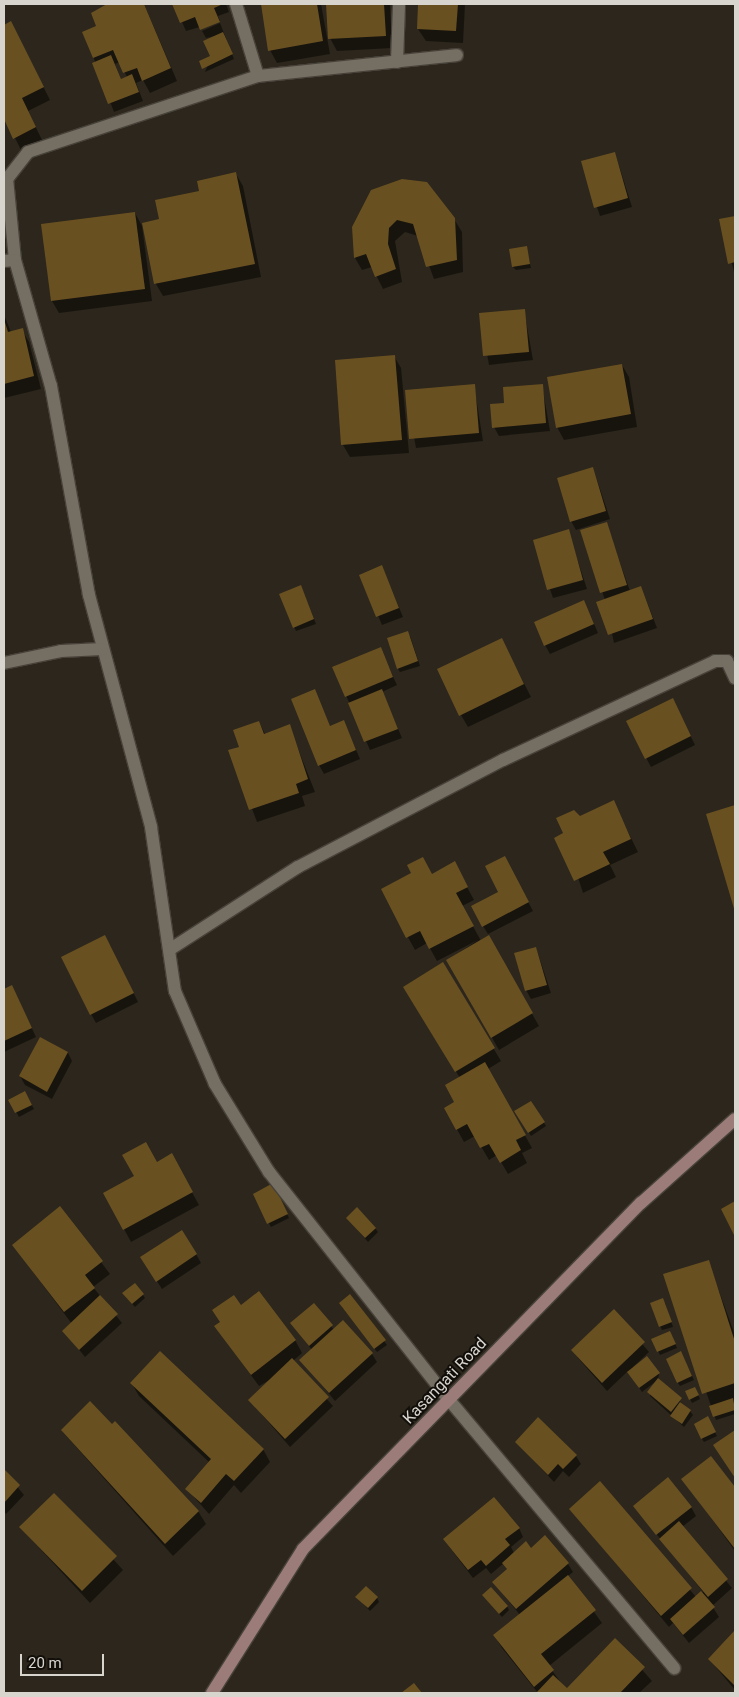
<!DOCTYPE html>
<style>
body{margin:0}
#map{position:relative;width:739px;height:1697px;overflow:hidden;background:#2c261c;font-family:Roboto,sans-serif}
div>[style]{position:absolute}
.shadow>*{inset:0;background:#0007}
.building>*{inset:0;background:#695021}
.roads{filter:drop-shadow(1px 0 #47423a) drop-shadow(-1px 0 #47423a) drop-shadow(0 1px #47423a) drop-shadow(0 -1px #47423a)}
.street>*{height:12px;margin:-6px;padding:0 6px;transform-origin:6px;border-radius:6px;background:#756e62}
.secondary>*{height:12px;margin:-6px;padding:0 6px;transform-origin:6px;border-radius:6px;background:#9b7c79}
span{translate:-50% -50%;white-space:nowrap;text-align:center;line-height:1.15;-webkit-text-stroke:4px #120f0b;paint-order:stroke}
.street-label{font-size:16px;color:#d8d4ce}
.frame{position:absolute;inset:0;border:5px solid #d8d4ce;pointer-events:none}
.scale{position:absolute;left:20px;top:1654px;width:84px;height:22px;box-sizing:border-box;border:2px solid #d8d4ce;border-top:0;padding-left:6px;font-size:15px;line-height:18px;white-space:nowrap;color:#d8d4ce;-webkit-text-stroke:4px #120f0b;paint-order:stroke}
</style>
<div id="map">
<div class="shadow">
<div style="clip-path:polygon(evenodd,108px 4px,144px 4px,177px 81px,150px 93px,143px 80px,136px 83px,143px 101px,114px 112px,84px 32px,98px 26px,108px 4px,120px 62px,127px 77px,121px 80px,115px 64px,120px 62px)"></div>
<div style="clip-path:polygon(174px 4px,226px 4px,229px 12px,218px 16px,220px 21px,186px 31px)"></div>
<div style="clip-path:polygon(262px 4px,321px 4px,330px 54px,277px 63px,270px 50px)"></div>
<div style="clip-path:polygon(328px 4px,390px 4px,392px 48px,337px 51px,330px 38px)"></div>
<div style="clip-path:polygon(419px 4px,465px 4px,463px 43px,426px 41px,418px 29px)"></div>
<div style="clip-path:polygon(11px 23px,50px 100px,28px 111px,42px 140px,21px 150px,4px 116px,4px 26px)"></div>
<div style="clip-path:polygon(220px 23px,234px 59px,205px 72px,220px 35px,206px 38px,202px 31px)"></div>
<div style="clip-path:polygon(615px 153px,632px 207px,600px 216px,582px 162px)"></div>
<div style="clip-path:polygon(236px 174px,243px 186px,261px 277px,163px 296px,156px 284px,144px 224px,160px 220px)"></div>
<div style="clip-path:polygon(402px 180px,454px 219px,462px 232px,463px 272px,434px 279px,418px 236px,405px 232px,395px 241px,402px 282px,383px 289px,372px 267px,362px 270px,355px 258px)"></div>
<div style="clip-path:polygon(135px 213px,142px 226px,152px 301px,59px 313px,52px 301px,42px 225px)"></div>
<div style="clip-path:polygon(735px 217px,735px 271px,734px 272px,721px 220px)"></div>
<div style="clip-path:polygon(526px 248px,531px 268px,516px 270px,513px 267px)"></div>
<div style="clip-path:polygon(524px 310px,533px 360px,489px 365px,480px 314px)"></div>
<div style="clip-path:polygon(4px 315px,11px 332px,22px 330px,29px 342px,41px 389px,4px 398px)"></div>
<div style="clip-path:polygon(394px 356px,401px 368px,409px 453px,350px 457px,343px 445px,336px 361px)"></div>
<div style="clip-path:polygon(622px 365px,629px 377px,637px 427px,564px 440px,557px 427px)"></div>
<div style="clip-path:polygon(474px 385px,483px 441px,416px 448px,406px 391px)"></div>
<div style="clip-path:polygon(542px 385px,550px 431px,499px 436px,494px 427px,505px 404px)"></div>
<div style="clip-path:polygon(593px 468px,610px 519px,576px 530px,571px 521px)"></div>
<div style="clip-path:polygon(606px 523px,630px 591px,641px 587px,657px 628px,614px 643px,605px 600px,582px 531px)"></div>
<div style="clip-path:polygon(568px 531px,587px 589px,553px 598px,534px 541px)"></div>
<div style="clip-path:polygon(382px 567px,403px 617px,382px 625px,361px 575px)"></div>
<div style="clip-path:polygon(303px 591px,316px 624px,296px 631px,294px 627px)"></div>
<div style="clip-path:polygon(588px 610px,598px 633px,550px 654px,545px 645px)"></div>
<div style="clip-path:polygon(410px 636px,420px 666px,400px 672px,398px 669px)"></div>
<div style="clip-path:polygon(380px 649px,397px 685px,382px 692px,402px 738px,370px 750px,334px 668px)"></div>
<div style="clip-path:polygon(508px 652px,531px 697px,468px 727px,461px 715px)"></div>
<div style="clip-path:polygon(315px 691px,330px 727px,344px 722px,360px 759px,324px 774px,319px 765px)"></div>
<div style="clip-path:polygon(677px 708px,695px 745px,651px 767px,627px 722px)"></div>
<div style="clip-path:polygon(259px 722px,265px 734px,289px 726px,315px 792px,302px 796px,305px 806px,257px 822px,230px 751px,240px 747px)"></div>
<div style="clip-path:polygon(613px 802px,638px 852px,610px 865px,616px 877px,583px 893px,564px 834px,580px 817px)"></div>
<div style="clip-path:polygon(735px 806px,735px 909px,708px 815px)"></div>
<div style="clip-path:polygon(509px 866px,533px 911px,488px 934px,483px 926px)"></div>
<div style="clip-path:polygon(432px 875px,461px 876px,474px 900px,462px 906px,481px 941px,488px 937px,539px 1026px,499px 1050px,448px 960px,478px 940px,437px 961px,427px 943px,415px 950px,382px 890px)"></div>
<div style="clip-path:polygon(110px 945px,138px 1002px,96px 1023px,91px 1014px)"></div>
<div style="clip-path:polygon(536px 948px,551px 993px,531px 999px,526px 990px)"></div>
<div style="clip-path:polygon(443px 964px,501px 1061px,488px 1069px,532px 1148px,522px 1153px,527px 1163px,508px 1174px,497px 1155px,489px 1160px,475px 1136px,464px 1142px,445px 1108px,456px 1103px,460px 1078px,412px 1000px)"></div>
<div style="clip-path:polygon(12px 987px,36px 1037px,4px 1052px,4px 990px)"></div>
<div style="clip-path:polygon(40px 1038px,68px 1053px,72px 1061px,52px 1099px,25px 1085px,20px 1076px)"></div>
<div style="clip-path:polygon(25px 1093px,34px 1109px,19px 1117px,10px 1101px)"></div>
<div style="clip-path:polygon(531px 1103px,546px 1126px,531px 1136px,516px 1112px)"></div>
<div style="clip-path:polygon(156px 1163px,178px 1167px,199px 1205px,131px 1242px,124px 1229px)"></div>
<div style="clip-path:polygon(275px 1189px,289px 1218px,271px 1227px,254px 1195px)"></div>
<div style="clip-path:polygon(60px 1208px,110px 1274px,93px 1287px,122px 1323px,85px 1357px,64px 1331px,72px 1324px,13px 1245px)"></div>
<div style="clip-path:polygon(347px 1218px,375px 1228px,378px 1232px,368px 1242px)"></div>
<div style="clip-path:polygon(196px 1254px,201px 1263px,162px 1289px,147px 1266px)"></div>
<div style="clip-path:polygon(708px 1261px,735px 1335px,735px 1414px,716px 1420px,665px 1275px)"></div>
<div style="clip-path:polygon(143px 1295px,145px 1298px,135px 1307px,126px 1297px)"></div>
<div style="clip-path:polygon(350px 1296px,387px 1345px,377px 1352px,342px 1307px)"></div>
<div style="clip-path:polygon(665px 1303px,673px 1327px,662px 1330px,660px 1326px)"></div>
<div style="clip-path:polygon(314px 1305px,334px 1330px,372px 1354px,377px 1362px,335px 1401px,301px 1360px,312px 1350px,292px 1324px)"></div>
<div style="clip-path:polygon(614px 1311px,649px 1352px,633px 1367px,659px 1374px,658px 1380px,690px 1411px,693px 1415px,684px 1427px,650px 1396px,655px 1382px,642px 1392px,628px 1371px,607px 1391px,578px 1358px,573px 1350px)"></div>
<div style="clip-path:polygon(216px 1327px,295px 1340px,302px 1353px,293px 1361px,333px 1406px,290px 1447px,250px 1401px,273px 1378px,259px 1386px)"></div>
<div style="clip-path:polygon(672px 1336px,677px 1348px,660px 1355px,658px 1351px)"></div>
<div style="clip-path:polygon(683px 1357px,694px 1380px,680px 1386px,678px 1383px)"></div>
<div style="clip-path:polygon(132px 1384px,263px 1449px,270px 1462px,241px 1493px,234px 1485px,209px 1514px,187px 1489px,210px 1463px,139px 1396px)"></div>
<div style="clip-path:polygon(697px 1392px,700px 1399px,692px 1403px,690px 1399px)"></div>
<div style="clip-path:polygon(707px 1418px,717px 1436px,704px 1442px,702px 1439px)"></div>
<div style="clip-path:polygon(62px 1431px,198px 1511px,206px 1524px,173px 1556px)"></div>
<div style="clip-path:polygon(516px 1442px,576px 1456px,581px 1464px,569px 1477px,563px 1471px,554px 1482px)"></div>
<div style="clip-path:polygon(711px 1458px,735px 1489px,735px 1551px,683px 1479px)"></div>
<div style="clip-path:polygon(4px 1471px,24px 1495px,6px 1514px,4px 1511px)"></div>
<div style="clip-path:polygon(600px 1483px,696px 1597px,703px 1592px,634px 1506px,691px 1507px,696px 1516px,682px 1527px,732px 1588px,712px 1606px,719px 1617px,689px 1643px,673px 1623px,669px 1627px,571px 1509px)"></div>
<div style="clip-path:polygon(54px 1494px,123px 1570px,90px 1603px,21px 1528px)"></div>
<div style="clip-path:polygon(519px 1528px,523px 1537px,511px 1547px,514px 1553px,531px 1549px,568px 1564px,573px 1572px,568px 1576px,602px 1623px,549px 1666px,561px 1683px,567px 1690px,615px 1639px,652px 1681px,639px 1693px,538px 1693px,502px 1648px,494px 1635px,520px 1615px,494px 1583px,508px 1570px,504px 1563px,491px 1574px,486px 1568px,473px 1578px,444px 1540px)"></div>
<div style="clip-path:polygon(357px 1597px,377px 1598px,379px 1602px,370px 1611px)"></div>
<div style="clip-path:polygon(486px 1599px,507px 1606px,509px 1610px,502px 1617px)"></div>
<div style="clip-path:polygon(735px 1632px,735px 1690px,709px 1659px)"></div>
</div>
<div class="building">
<div style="clip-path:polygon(107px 4px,144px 4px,171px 68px,142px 81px,137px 68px,123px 73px,113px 50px,93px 58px,82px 32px,96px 26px,91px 13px)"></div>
<div style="clip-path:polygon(172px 4px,223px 4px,214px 8px,220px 22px,200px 30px,195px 17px,180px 23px)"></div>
<div style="clip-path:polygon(261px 4px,317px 4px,323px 41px,268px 51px)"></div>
<div style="clip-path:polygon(326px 4px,384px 4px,386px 36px,328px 39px)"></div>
<div style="clip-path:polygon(418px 4px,458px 4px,456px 31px,417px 29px)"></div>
<div style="clip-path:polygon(11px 21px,44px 87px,22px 98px,36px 127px,13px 139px,4px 119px,4px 25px)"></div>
<div style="clip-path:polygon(223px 32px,233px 54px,202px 69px,199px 61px,210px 56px,203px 41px)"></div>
<div style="clip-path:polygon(111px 55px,121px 79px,132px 74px,139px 92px,108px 104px,92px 63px)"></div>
<div style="clip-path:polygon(615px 152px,628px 198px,594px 208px,581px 161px)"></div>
<div style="clip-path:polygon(236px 172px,255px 264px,154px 284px,142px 223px,159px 219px,155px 200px,199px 191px,197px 181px)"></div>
<div style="clip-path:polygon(402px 179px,427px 182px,455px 218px,457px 260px,426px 267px,413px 224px,397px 220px,389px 228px,388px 244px,396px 269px,375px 277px,366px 254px,354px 258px,352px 227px,371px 190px)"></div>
<div style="clip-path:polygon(135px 212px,145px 289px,51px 301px,41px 224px)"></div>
<div style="clip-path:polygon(735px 216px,735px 262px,728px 264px,719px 219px)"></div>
<div style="clip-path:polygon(527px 246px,530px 264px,512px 267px,509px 249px)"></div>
<div style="clip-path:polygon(525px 309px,529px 352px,483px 356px,479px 313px)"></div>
<div style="clip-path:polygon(4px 319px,8px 332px,23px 328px,34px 376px,4px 384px)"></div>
<div style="clip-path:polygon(395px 355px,402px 440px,341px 445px,335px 360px)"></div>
<div style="clip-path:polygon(622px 364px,631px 414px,556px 428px,547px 377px)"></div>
<div style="clip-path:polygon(475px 384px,479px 433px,409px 439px,405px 390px)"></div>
<div style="clip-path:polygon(543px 384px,546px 423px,492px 428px,490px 404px,504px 403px,503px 387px)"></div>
<div style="clip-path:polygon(593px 467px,606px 511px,570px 522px,557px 478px)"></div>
<div style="clip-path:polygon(607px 522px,627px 585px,600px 593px,580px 530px)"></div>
<div style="clip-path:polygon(569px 529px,583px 580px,547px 590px,533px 540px)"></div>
<div style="clip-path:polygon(382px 565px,399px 608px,376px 617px,359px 575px)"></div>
<div style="clip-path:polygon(301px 585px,314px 619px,293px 628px,279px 594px)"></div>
<div style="clip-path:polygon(641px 586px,653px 619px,608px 635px,596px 602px)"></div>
<div style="clip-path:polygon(584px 600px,594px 624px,544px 646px,534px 622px)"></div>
<div style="clip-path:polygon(408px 631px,418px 661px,397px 669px,387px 638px)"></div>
<div style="clip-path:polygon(502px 638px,524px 684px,459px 716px,437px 669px)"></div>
<div style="clip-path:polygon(381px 647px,393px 677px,345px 697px,332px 667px)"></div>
<div style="clip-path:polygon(315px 689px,330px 726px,344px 720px,356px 750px,318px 766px,291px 699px)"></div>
<div style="clip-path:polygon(382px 689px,398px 729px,364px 742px,348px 703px)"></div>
<div style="clip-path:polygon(673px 698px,691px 736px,645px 759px,626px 721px)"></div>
<div style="clip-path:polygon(259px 721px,264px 734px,290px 724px,308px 779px,296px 784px,299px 793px,249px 810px,228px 750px,239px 747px,233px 730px)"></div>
<div style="clip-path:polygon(614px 800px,631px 839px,603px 852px,610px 864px,574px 881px,554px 838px,563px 833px,556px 818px,574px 810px,580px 816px)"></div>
<div style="clip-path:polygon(735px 805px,735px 912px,706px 814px)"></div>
<div style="clip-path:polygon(505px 856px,529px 902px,482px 927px,471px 906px,498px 892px,485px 866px)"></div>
<div style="clip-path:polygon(423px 857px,432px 874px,455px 861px,468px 887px,456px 893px,474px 926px,429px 949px,420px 931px,406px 938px,381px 889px,411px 873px,407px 865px)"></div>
<div style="clip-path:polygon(105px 935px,134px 993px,90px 1015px,61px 957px)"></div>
<div style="clip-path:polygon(489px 935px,533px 1013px,491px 1038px,446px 960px)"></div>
<div style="clip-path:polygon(536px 947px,547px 985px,525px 991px,514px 953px)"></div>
<div style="clip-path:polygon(443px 962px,495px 1048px,455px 1072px,403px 987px)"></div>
<div style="clip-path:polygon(12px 985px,32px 1028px,4px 1041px,4px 989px)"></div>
<div style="clip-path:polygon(40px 1037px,68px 1052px,47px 1092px,19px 1076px)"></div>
<div style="clip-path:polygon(485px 1062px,526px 1135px,516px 1140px,521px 1150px,500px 1163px,489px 1144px,480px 1148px,467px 1124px,456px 1130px,444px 1108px,454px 1102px,445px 1085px)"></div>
<div style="clip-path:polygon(25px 1091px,32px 1105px,15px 1113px,8px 1100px)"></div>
<div style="clip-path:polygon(531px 1101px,545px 1122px,528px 1133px,514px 1111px)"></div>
<div style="clip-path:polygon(146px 1142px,157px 1162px,172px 1153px,193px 1192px,123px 1230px,103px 1193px,134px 1176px,122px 1155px)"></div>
<div style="clip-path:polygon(273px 1183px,288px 1214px,267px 1224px,253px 1194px)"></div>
<div style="clip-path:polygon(735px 1201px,735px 1237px,721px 1209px)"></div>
<div style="clip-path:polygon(60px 1206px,103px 1261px,85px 1275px,95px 1288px,64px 1312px,12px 1245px)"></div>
<div style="clip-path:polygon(357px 1207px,376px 1228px,365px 1238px,346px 1218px)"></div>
<div style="clip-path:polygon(182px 1230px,197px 1254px,156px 1282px,140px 1257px)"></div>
<div style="clip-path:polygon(709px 1260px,735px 1342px,735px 1383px,702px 1394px,663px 1274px)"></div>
<div style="clip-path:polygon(135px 1283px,144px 1294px,132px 1304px,122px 1293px)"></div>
<div style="clip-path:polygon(259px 1291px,296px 1340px,251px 1375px,214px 1326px,220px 1322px,212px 1310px,234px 1295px,241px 1305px)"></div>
<div style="clip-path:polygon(350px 1294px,386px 1340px,374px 1349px,339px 1303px)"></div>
<div style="clip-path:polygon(100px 1295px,118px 1314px,79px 1350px,62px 1331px)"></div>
<div style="clip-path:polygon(663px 1298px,672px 1322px,659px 1327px,650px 1303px)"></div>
<div style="clip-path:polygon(314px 1303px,333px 1325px,309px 1346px,290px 1323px)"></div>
<div style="clip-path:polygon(614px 1309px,645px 1342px,602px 1383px,571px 1350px)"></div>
<div style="clip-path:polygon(343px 1320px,373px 1353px,329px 1393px,299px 1360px)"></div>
<div style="clip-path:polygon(670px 1331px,676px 1344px,657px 1352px,651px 1339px)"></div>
<div style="clip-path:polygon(160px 1351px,264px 1449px,234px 1481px,226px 1474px,201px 1503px,185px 1489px,211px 1459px,130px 1383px)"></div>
<div style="clip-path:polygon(681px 1351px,692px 1376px,677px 1383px,666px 1359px)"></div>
<div style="clip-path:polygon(647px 1356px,660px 1373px,639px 1388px,627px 1372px)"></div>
<div style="clip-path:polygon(292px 1358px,329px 1397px,285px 1439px,248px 1400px)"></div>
<div style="clip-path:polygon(658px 1378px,682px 1398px,671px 1412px,647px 1392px)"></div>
<div style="clip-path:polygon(695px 1387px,699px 1395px,689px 1400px,685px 1391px)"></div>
<div style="clip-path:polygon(733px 1398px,735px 1410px,713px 1417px,709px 1406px)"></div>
<div style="clip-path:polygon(90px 1401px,112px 1424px,115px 1421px,199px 1511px,165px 1544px,61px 1430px)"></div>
<div style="clip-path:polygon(680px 1402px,691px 1410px,682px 1424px,670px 1416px)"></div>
<div style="clip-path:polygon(708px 1416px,716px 1432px,701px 1439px,694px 1424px)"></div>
<div style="clip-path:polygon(538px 1417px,577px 1455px,563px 1469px,558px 1464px,548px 1475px,515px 1442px)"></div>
<div style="clip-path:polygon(735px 1430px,735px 1478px,713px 1445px)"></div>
<div style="clip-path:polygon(711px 1456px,735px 1487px,735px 1549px,681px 1479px)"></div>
<div style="clip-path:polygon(4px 1469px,20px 1485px,4px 1503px)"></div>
<div style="clip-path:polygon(668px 1477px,692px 1507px,656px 1535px,633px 1506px)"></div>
<div style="clip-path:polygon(600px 1481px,692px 1588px,661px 1616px,569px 1509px)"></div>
<div style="clip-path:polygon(54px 1493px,117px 1556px,82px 1591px,19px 1527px)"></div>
<div style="clip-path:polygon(494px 1497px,520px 1528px,505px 1539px,510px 1545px,486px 1566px,481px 1560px,468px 1570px,443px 1539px)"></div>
<div style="clip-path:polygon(679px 1521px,728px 1579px,708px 1597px,659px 1539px)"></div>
<div style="clip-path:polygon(545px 1535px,569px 1563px,516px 1609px,492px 1582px,507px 1569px,502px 1563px,526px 1541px,531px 1548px)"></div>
<div style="clip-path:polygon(568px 1575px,596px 1610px,541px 1654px,554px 1670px,534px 1687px,493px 1635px)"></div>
<div style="clip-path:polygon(366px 1586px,378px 1597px,368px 1608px,355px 1597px)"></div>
<div style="clip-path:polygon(491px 1587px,508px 1606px,499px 1614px,482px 1595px)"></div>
<div style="clip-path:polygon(701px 1591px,715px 1607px,683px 1635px,670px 1619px)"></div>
<div style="clip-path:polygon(735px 1630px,735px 1686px,708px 1659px)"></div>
<div style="clip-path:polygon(615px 1638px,645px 1667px,620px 1693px,536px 1693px,553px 1675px,567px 1688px)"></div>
<div style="clip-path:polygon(414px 1683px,422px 1693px,401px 1693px)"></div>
</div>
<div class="roads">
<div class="street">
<div style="left:236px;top:4px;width:75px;rotate:73deg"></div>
<div style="left:397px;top:62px;width:58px;rotate:-88deg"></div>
<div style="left:15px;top:260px;width:81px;rotate:-95.6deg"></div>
<div style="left:7px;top:179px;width:34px;rotate:-52deg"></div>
<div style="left:28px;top:152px;width:242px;rotate:-18.3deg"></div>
<div style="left:258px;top:76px;width:200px;rotate:-6deg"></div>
<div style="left:4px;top:261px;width:11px;rotate:-5deg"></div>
<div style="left:15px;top:260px;width:131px;rotate:74.1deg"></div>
<div style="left:51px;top:386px;width:212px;rotate:79.7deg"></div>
<div style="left:89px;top:595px;width:240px;rotate:75deg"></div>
<div style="left:151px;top:827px;width:166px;rotate:81.7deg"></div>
<div style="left:175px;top:991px;width:101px;rotate:66.7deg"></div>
<div style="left:215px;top:1084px;width:103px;rotate:58.5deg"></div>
<div style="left:269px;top:1172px;width:292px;rotate:51.7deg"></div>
<div style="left:450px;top:1401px;width:349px;rotate:50deg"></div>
<div style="left:4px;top:663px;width:58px;rotate:-11.9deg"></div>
<div style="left:61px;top:651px;width:41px;rotate:-2.8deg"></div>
<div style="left:169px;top:950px;width:153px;rotate:-32.8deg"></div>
<div style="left:298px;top:867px;width:231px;rotate:-27.6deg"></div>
<div style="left:503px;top:760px;width:234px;rotate:-25deg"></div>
<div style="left:715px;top:661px;width:12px"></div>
<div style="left:727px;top:661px;width:19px;rotate:65deg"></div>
</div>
<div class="secondary">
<div style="left:212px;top:1693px;width:170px;rotate:-57.7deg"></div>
<div style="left:303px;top:1549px;width:484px;rotate:-45.7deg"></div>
<div style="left:641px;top:1203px;width:126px;rotate:-41.8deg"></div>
</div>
</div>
<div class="street-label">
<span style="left:445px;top:1381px;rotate:-46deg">Kasangati Road</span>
</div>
<div class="frame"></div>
<div class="scale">20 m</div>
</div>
